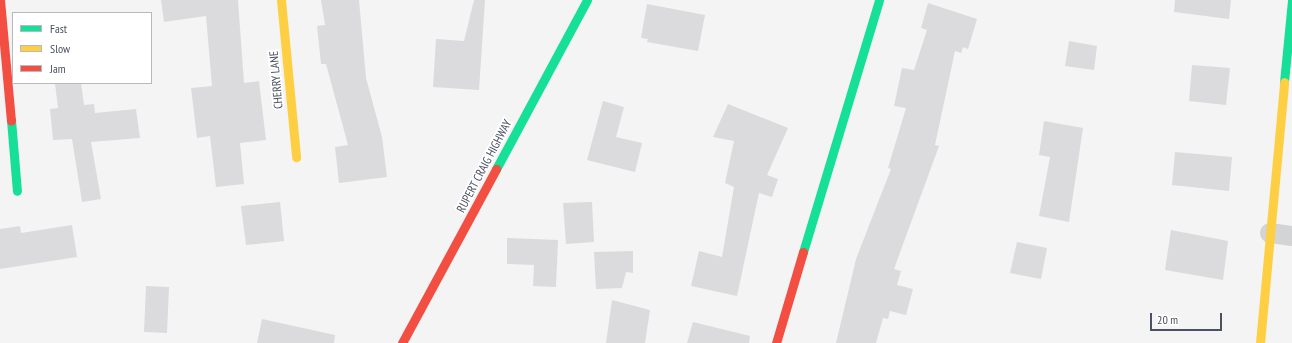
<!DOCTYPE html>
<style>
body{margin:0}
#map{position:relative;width:1292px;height:343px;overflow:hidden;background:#f4f4f4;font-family:"PT Sans Narrow",sans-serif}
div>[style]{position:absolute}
.building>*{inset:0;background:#dbdbdd}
.street>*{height:20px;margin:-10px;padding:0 10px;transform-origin:10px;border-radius:10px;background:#d2d4d6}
.fast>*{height:9px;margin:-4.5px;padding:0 4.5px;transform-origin:4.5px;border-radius:4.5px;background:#16e098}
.slow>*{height:9px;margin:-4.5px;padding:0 4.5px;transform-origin:4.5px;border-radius:4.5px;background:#ffcf43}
.jam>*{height:9px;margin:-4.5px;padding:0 4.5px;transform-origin:4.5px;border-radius:4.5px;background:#f24e42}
span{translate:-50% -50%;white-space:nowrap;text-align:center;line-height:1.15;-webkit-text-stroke:3.5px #fff;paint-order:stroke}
.street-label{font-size:12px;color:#4a5160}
.legend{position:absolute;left:12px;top:12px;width:140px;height:72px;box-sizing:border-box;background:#fff;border:1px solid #b7b9bf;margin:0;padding:5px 7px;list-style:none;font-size:12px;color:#4a5160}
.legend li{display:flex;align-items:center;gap:8px;height:20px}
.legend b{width:20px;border:1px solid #b7b9bf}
.scale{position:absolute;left:1150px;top:313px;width:72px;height:18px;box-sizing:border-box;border:2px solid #4a5160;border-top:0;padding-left:5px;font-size:12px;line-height:14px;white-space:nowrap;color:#4a5160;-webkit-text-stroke:3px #fff;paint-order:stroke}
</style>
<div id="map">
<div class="building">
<div style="clip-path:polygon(161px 0,238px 0,244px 83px,259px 81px,266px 140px,240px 143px,244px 184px,216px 187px,210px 136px,197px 138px,191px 88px,212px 86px,206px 16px,164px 22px)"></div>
<div style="clip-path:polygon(321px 0,359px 0,366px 78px,382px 137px,387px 177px,339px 183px,335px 147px,348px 145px,326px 64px,321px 64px,317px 26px,325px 25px)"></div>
<div style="clip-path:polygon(474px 0,485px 0,479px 90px,433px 87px,436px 39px,464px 41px)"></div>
<div style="clip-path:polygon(1175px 0,1231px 0,1229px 19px,1174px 12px)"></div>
<div style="clip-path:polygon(928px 3px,977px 19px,968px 49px,963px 47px,961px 53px,955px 51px,935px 145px,939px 146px,894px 269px,901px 271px,897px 285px,913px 289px,906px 315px,890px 311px,888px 319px,883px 318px,876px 343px,836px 343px,856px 259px,891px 169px,888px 168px,906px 108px,894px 106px,902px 68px,914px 70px,927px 30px,921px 28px)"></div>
<div style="clip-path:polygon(647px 4px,705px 15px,698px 51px,647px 42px,648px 39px,641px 38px)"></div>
<div style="clip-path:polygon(1069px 41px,1097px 46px,1094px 70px,1065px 66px)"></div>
<div style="clip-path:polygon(1192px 65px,1230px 68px,1226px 105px,1189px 101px)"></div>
<div style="clip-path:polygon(55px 83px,81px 83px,84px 105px,94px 104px,95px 113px,136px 109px,140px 138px,91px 142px,101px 199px,82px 202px,72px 139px,53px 140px,50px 109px,58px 108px)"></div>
<div style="clip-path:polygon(603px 101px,624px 107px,616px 137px,642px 143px,635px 172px,587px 160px)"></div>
<div style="clip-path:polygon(728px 104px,788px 128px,767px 175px,778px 179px,772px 197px,759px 193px,737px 296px,691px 286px,699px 251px,722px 257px,734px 187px,725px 183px,734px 141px,713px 137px)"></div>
<div style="clip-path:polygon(1044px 121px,1083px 128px,1069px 222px,1039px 216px,1050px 157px,1039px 155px)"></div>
<div style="clip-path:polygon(1175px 152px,1232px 157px,1229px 191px,1172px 185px)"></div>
<div style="clip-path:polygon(280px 202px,284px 241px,246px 245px,241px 206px)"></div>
<div style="clip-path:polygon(592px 202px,594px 242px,566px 244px,563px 203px)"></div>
<div style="clip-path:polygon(72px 225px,77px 257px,0 269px,0 229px,20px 226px,21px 233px)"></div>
<div style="clip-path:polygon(1171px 230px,1228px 241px,1223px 280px,1165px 270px)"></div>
<div style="clip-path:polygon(507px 238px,558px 240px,556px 287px,533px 286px,534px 265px,507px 264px)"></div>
<div style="clip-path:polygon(1017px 242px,1047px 248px,1041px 279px,1010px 273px)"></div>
<div style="clip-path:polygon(633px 251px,633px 273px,626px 272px,622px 288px,596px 289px,594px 252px)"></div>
<div style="clip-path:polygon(146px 286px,169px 287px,167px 333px,144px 332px)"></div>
<div style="clip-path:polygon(612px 300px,650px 310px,645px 343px,606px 343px)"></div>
<div style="clip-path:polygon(262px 319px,335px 335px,334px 343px,257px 343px)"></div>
<div style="clip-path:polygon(693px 322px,750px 336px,749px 343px,687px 343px)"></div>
</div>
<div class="street">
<div style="left:1270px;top:233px;width:22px;rotate:8deg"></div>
</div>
<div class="fast">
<div style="left:1284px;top:82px;width:82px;rotate:-84.4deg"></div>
<div style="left:11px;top:120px;width:71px;rotate:85.2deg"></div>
<div style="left:496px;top:169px;width:192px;rotate:-61.7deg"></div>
<div style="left:803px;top:252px;width:263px;rotate:-73.2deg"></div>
</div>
<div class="slow">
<div style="left:281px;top:0;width:158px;rotate:84.5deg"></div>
<div style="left:1260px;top:343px;width:262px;rotate:-84.7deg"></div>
</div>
<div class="jam">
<div style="left:0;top:0;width:121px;rotate:84.8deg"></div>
<div style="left:402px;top:343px;width:198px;rotate:-61.6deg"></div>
<div style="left:776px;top:343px;width:95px;rotate:-73.5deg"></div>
</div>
<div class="street-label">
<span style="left:276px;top:80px;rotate:-95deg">CHERRY LANE</span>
<span style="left:484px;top:166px;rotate:-62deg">RUPERT CRAIG HIGHWAY</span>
</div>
<ul class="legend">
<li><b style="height:5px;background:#16e098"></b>Fast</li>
<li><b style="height:5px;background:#ffcf43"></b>Slow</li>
<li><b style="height:5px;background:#f24e42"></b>Jam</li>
</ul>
<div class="scale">20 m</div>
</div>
